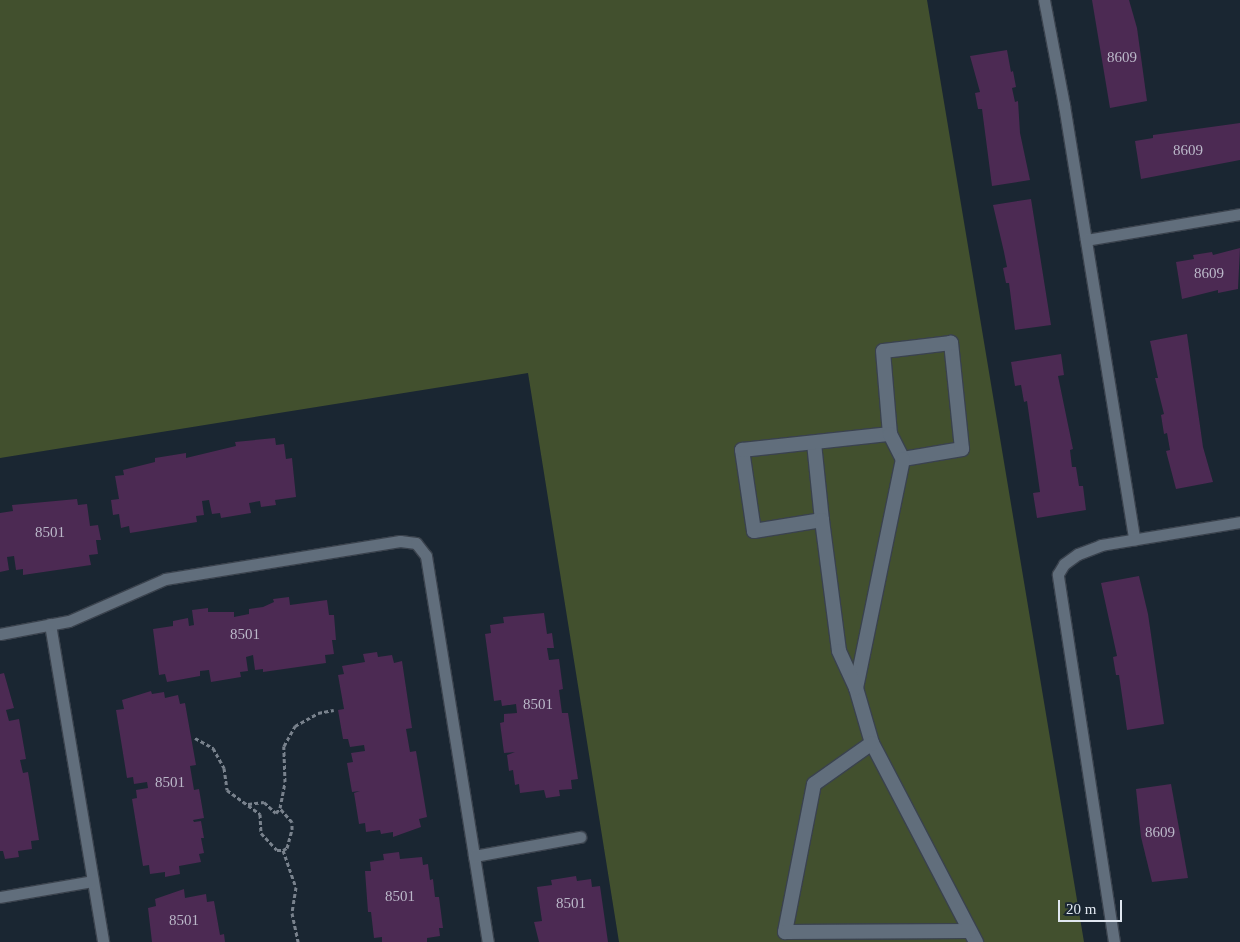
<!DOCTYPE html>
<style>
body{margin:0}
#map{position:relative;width:1240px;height:942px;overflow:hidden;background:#1a2632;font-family:Georgia,serif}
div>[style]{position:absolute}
.green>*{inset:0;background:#42502e}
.building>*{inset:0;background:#4c2a53}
.path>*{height:3px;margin-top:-1.5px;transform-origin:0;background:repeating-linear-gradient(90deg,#79828d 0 4px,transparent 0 6.5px)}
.roads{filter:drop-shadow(1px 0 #3a424d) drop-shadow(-1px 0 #3a424d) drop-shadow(0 1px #3a424d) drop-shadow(0 -1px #3a424d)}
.service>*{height:11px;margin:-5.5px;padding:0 5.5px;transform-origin:5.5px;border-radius:5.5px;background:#616e7c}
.minor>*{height:14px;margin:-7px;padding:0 7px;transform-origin:7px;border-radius:7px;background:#616e7c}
span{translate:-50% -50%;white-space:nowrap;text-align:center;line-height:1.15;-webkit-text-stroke:5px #1a2632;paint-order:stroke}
.number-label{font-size:15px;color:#bbb8c9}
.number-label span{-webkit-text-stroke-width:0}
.scale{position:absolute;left:1058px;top:900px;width:64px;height:22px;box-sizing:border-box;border:2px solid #e0e7f0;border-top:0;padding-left:6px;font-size:15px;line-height:18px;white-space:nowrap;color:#e0e7f0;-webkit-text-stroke:4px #1a2632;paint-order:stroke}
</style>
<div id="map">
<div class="green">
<div style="clip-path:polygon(0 0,927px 0,1084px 942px,619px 942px,528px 373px,0 458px)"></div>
</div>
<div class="building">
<div style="clip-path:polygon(1092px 0,1129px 0,1137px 28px,1147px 101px,1110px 108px)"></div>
<div style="clip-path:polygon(1007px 50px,1011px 72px,1013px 71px,1016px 87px,1012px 88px,1015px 102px,1018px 101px,1020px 133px,1030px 180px,992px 186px,982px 109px,978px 109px,975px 93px,980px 92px,970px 56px)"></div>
<div style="clip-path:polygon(1240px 123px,1240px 160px,1141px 179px,1135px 141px,1153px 138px,1153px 135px)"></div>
<div style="clip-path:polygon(1031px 199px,1051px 325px,1015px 330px,1009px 283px,1006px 283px,1003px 268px,1007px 267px,1004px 252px,993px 205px)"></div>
<div style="clip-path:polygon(1240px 248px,1238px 289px,1218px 293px,1218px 290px,1182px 299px,1176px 262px,1194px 259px,1193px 255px,1212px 252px,1213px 255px)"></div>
<div style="clip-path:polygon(1187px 334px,1203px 447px,1213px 482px,1176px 489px,1166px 451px,1170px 450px,1167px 433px,1164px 434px,1161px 415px,1164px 414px,1155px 378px,1158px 378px,1150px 341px)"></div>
<div style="clip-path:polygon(1061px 354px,1064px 375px,1058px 376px,1073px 449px,1070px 450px,1072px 467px,1076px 467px,1079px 486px,1083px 486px,1086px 510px,1037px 518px,1033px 493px,1040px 492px,1027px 401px,1024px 402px,1021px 385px,1015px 386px,1011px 362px)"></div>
<div style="clip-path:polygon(275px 438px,276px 445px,284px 444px,286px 459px,292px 458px,296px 497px,275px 500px,276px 505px,261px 507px,260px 501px,249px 503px,251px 513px,221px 518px,220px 513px,212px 514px,209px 500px,202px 501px,204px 515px,196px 516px,197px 522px,130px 533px,129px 526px,121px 528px,119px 514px,113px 515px,111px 500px,119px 499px,115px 476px,124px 475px,123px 470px,155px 462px,155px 458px,186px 453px,186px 458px,236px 446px,235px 442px)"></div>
<div style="clip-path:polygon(77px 499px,78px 505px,87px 504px,90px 526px,98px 525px,101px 540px,96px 540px,98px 554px,89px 555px,91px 565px,23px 575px,23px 569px,16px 570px,14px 556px,7px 557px,9px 570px,0 572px,0 513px,13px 511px,12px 505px)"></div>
<div style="clip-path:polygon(1139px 576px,1148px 614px,1164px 724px,1127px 730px,1119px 675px,1116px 675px,1113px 657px,1117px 656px,1101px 583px)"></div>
<div style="clip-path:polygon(289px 597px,290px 605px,327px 600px,329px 615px,334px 615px,336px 640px,332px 640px,334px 654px,325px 655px,326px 663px,263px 672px,263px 669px,255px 670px,253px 655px,246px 657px,248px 671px,240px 672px,241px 677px,211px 682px,209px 670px,200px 671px,200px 676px,167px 682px,165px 674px,159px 675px,153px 629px,173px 626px,173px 621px,188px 618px,189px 626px,194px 625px,192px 610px,208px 608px,208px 612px,234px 612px,234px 617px,249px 614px,249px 609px,263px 607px,274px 602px,273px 599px)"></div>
<div style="clip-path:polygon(544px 613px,547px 634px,552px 633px,554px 648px,547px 648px,549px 660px,559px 659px,563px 689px,559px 690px,562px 713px,568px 713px,578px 779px,571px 780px,572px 789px,559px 790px,560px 796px,546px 798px,544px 790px,520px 793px,519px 784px,515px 785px,513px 770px,509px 771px,507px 755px,515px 752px,504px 753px,500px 723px,504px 722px,504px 714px,517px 713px,516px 704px,502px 706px,501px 700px,494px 701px,485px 634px,491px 633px,490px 625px,504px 623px,503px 617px)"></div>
<div style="clip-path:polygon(377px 652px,378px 657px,392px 655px,394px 663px,402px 661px,412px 728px,406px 729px,410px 752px,416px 751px,427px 817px,419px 819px,421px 827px,393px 837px,393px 832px,381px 834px,380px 830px,366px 832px,365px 823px,359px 824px,354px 793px,360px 791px,352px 792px,347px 763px,353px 762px,351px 753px,365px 751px,364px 745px,350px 747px,348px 739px,343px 739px,338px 710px,344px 709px,338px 675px,344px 674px,342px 666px,365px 662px,363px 654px)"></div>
<div style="clip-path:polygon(4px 673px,14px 708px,6px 710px,9px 721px,19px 719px,26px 759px,20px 760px,23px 773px,28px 772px,39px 840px,31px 841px,32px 849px,18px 851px,19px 857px,5px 859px,3px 851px,0 851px,0 674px)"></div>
<div style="clip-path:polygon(151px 691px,152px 694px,164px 692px,165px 698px,178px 695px,180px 704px,185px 703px,196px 765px,190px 766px,194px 790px,199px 789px,204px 818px,193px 820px,194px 822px,201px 821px,204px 838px,201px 838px,204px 853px,199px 854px,201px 862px,179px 866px,180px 874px,165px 877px,165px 872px,150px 874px,149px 865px,143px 866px,132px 799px,137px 798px,136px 790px,148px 788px,147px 782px,134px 784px,133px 777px,127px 778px,116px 710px,124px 709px,122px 700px)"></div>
<div style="clip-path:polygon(1171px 784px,1188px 878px,1152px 882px,1141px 837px,1136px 789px)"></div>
<div style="clip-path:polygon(399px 852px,400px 859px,422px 857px,423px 865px,428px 864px,430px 880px,433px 879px,435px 897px,439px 897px,443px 928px,439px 928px,440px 936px,427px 938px,427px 942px,382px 942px,382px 937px,374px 938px,371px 912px,368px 912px,365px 871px,371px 871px,370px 862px,384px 860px,383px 854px)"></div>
<div style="clip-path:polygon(576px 876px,577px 881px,591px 879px,592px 887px,600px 886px,608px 942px,539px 942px,534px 922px,542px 921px,537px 887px,552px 885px,551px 880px)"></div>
<div style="clip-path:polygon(184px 889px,185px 898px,206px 894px,207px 902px,214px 901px,220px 935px,224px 934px,225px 942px,152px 942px,148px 908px,156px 906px,155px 899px)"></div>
</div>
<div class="path">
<div style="left:195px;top:738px;width:21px;rotate:29deg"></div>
<div style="left:213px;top:748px;width:23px;rotate:61deg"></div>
<div style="left:224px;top:768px;width:22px;rotate:82deg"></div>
<div style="left:227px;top:790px;width:41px;rotate:36deg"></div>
<div style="left:260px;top:814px;width:19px;rotate:87deg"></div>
<div style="left:261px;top:833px;width:23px;rotate:47deg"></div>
<div style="left:277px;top:850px;width:6px"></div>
<div style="left:283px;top:850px;width:4px;rotate:-27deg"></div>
<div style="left:287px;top:848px;width:20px;rotate:-75deg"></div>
<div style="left:292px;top:829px;width:7px;rotate:-90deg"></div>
<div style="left:292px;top:822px;width:18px;rotate:-131deg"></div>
<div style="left:280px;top:808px;width:26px;rotate:-79deg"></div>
<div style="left:285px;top:782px;width:36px;rotate:-92deg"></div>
<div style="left:284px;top:746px;width:23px;rotate:-61deg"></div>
<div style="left:295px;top:726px;width:26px;rotate:-29deg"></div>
<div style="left:318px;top:713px;width:16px;rotate:-11deg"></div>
<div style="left:248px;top:804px;width:16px;rotate:-7deg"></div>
<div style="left:264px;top:802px;width:16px;rotate:43deg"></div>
<div style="left:276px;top:813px;width:6px;rotate:-51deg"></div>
<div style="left:283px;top:850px;width:39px;rotate:71deg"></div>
<div style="left:296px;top:887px;width:26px;rotate:99deg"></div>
<div style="left:292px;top:913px;width:30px;rotate:78deg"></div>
</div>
<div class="roads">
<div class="service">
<div style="left:1044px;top:0;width:107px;rotate:79.2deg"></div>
<div style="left:1064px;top:105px;width:440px;rotate:80.8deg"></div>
<div style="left:1086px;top:240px;width:156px;rotate:-9.6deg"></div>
<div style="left:50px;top:624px;width:322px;rotate:80.5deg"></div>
<div style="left:0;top:634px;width:70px;rotate:-10.7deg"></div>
<div style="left:69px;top:621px;width:105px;rotate:-23.6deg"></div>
<div style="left:165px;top:579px;width:238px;rotate:-9.2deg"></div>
<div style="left:400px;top:541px;width:16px;rotate:7deg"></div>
<div style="left:416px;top:543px;width:16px;rotate:52deg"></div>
<div style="left:426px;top:556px;width:391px;rotate:80.9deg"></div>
<div style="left:474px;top:856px;width:108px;rotate:-10.2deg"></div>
<div style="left:0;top:897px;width:94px;rotate:-9.8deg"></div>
<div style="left:1114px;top:942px;width:372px;rotate:-98.7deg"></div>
<div style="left:1058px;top:574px;width:12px;rotate:-59deg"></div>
<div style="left:1064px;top:564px;width:17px;rotate:-36deg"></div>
<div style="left:1078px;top:554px;width:25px;rotate:-21deg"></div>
<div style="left:1101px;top:545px;width:141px;rotate:-9.4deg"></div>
</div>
<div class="minor">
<div style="left:814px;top:443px;width:77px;rotate:84.1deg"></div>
<div style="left:822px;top:520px;width:69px;rotate:170.8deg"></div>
<div style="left:754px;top:531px;width:82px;rotate:-98.4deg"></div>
<div style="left:742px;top:450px;width:149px;rotate:-6.2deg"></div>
<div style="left:903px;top:459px;width:60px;rotate:-9.6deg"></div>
<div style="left:962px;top:449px;width:107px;rotate:-95.9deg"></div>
<div style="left:951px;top:343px;width:68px;rotate:173.3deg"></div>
<div style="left:883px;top:351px;width:83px;rotate:85.2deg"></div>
<div style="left:890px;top:434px;width:28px;rotate:63deg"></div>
<div style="left:903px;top:459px;width:234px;rotate:101.6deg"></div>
<div style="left:856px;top:688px;width:57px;rotate:73.8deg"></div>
<div style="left:872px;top:743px;width:225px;rotate:62.4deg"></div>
<div style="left:822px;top:520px;width:132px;rotate:82.6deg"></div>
<div style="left:839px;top:651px;width:41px;rotate:65.3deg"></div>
<div style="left:872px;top:743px;width:71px;rotate:144.7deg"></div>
<div style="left:814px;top:784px;width:151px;rotate:101.1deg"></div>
<div style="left:785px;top:932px;width:184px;rotate:-0.3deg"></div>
</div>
</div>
<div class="number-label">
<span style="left:1122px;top:58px">8609</span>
<span style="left:1188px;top:151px">8609</span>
<span style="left:1209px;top:274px">8609</span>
<span style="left:50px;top:533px">8501</span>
<span style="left:245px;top:635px">8501</span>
<span style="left:538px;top:705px">8501</span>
<span style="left:170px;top:783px">8501</span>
<span style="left:1160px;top:833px">8609</span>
<span style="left:400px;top:897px">8501</span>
<span style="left:571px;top:904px">8501</span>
<span style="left:184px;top:921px">8501</span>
</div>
<div class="scale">20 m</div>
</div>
